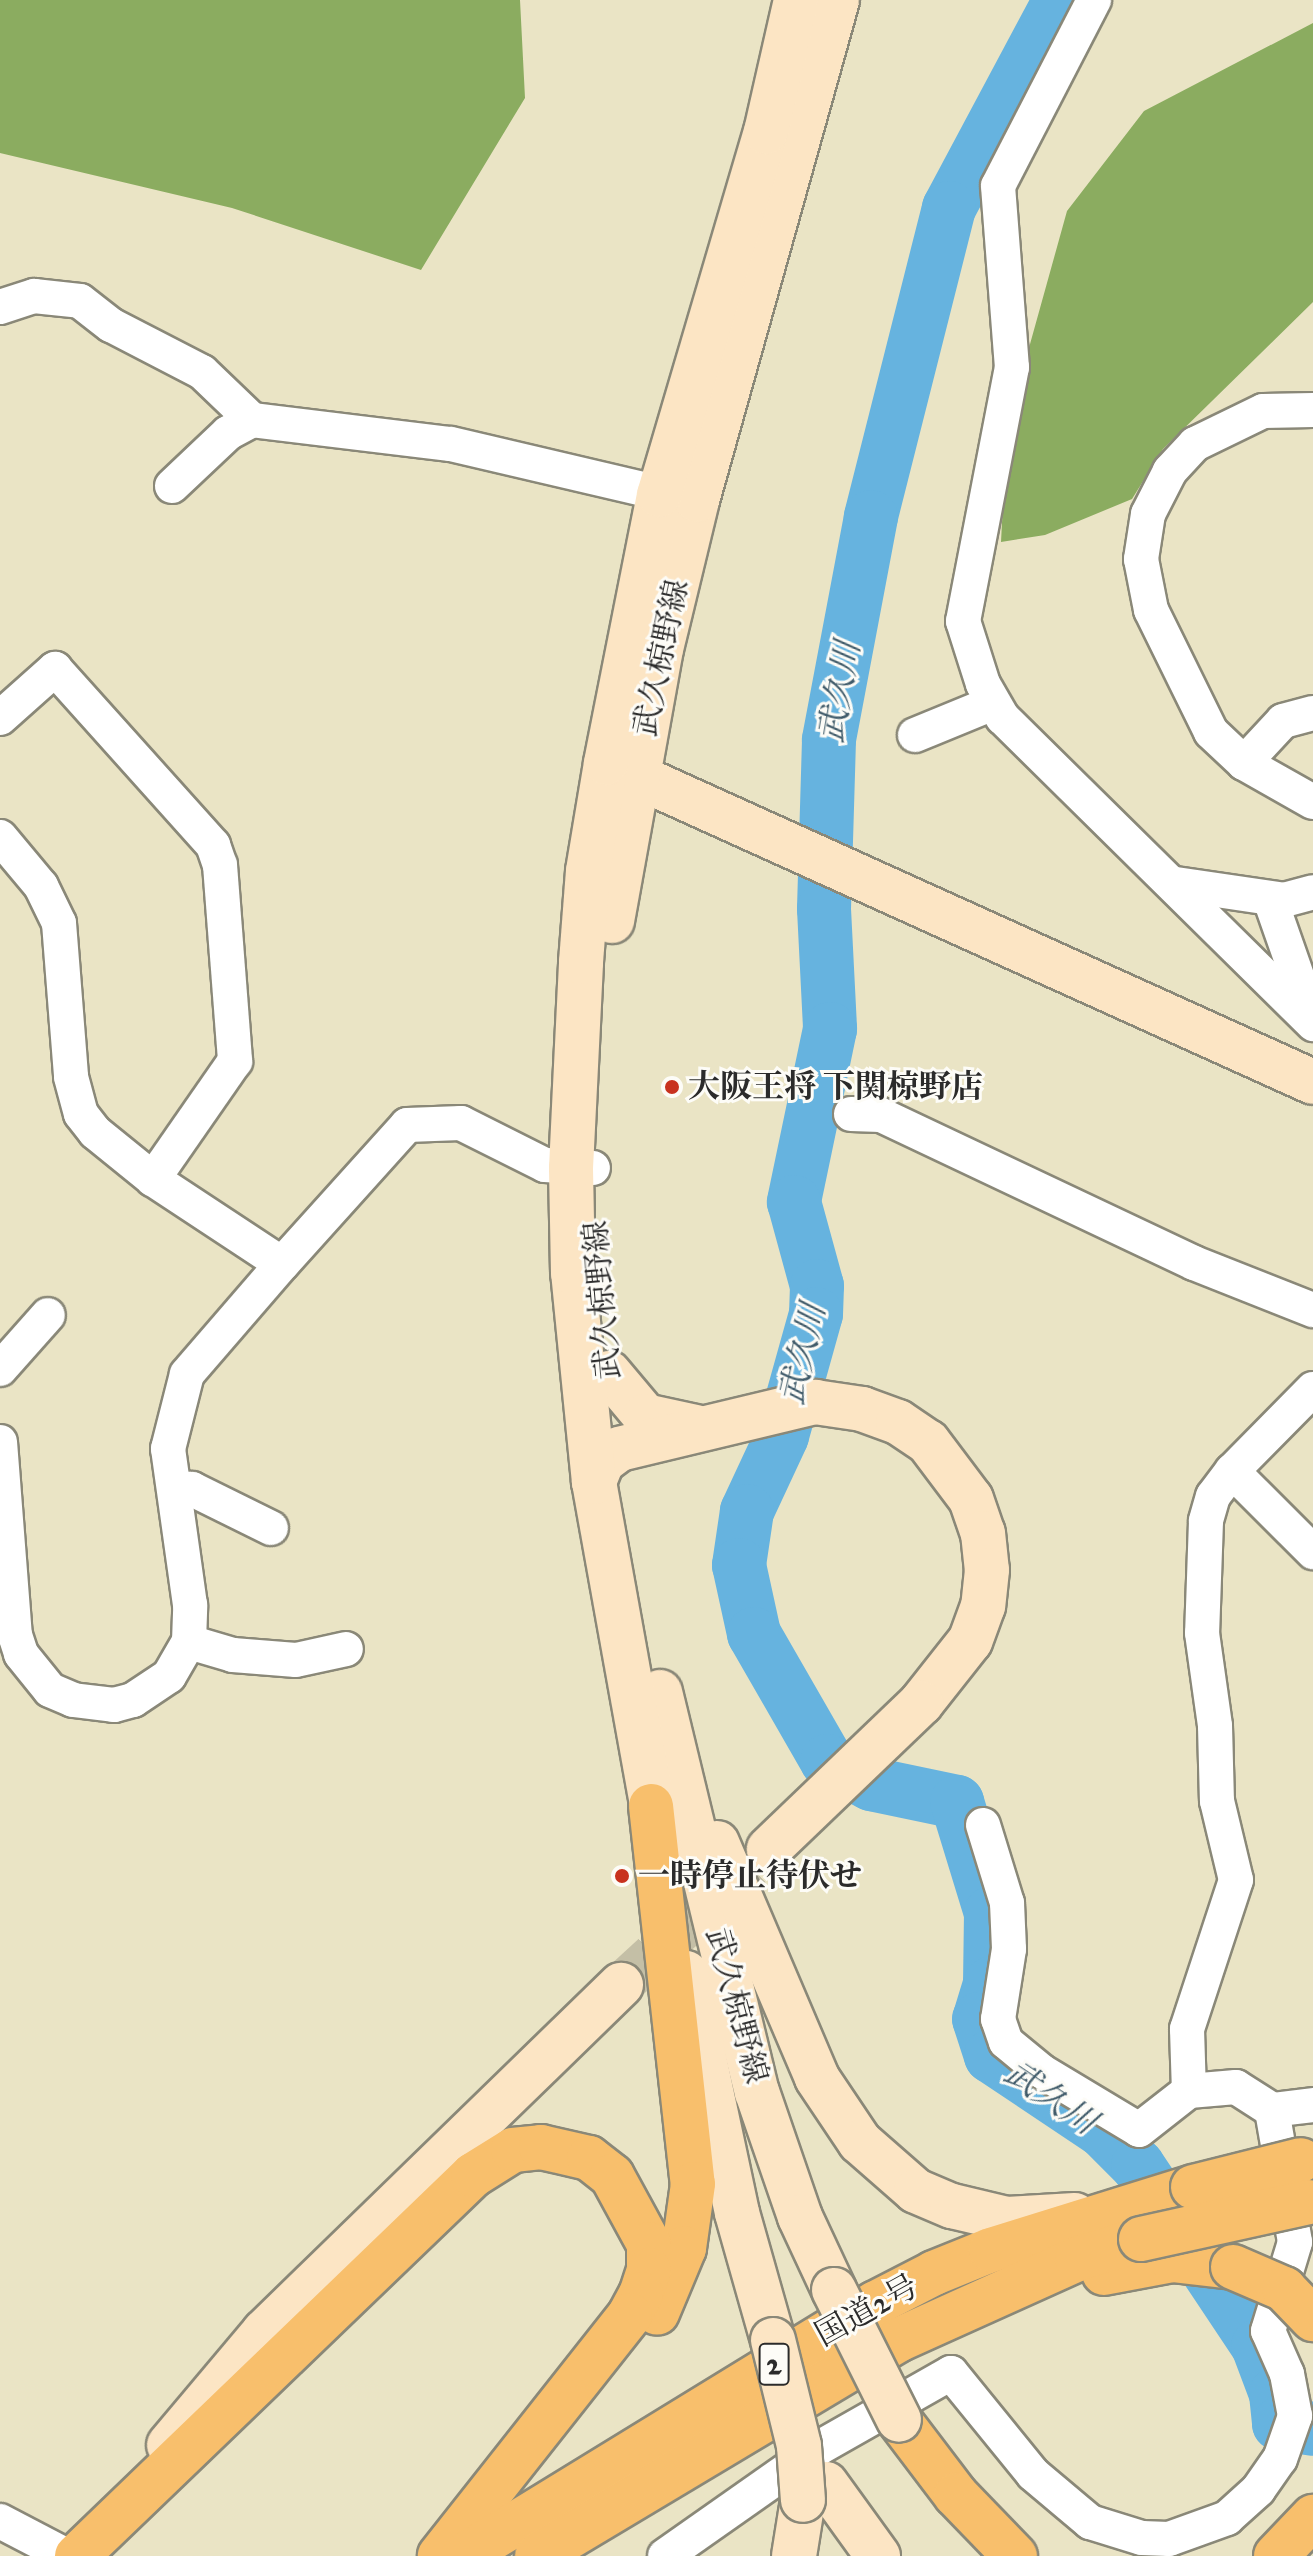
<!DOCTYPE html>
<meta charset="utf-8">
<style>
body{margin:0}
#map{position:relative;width:1313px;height:2556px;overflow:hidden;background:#eae4c5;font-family:"IM FELL Great Primer","Noto Serif JP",serif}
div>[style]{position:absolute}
.forest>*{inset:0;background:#8bac60}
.river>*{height:54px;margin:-27px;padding:0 27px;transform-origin:27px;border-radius:27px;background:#66b3df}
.secondary-tunnel>*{height:44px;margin-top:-22px;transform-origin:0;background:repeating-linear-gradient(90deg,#c4bfa6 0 44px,transparent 0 66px)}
.roads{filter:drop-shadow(2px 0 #8a8878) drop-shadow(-2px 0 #8a8878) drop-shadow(0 2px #8a8878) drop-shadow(0 -2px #8a8878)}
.street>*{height:34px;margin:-17px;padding:0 17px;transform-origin:17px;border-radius:17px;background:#fff}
.secondary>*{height:44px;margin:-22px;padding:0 22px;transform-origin:22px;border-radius:22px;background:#fce5c4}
.highway>*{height:44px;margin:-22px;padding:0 22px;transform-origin:22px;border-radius:22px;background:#f8bf6c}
.bridges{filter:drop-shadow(2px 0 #8a8878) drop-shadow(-2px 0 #8a8878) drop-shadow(0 2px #8a8878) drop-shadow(0 -2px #8a8878)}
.secondary-bridge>*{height:44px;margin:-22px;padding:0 22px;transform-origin:22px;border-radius:22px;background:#fce5c4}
.highway-bridge>*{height:44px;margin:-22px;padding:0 22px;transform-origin:22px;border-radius:22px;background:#f8bf6c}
.dots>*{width:22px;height:22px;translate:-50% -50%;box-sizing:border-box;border:4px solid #fdfcf7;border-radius:50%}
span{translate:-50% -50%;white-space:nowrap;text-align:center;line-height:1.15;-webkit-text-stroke:6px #fdfcf7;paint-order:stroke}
.shield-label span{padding:2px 6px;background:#fdfcf7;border:2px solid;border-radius:6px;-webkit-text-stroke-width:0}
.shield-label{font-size:30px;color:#2b2b2b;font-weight:700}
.street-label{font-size:32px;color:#2b2b2b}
.poi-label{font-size:32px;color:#2b2b2b;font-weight:700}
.left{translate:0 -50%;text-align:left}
.water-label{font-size:34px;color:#405b6a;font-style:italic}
</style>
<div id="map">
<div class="forest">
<div style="clip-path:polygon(0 0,520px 0,525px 98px,421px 270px,232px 208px,0 153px)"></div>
<div style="clip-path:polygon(1313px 23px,1313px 302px,1163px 449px,1132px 499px,1045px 535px,1001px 542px,1007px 427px,1067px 211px,1144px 111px)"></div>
</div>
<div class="river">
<div style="left:1060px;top:0;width:236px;rotate:118.1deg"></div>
<div style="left:949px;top:208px;width:319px;rotate:104.2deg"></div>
<div style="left:871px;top:517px;width:227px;rotate:100.7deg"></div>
<div style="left:829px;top:740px;width:169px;rotate:91.7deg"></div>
<div style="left:824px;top:909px;width:120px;rotate:87.1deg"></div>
<div style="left:830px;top:1029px;width:177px;rotate:101.8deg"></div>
<div style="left:794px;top:1202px;width:87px;rotate:74.7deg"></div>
<div style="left:817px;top:1286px;width:28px;rotate:92deg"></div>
<div style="left:816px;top:1314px;width:127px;rotate:105.6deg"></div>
<div style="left:782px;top:1436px;width:83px;rotate:115deg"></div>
<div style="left:747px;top:1511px;width:55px;rotate:98.4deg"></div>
<div style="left:739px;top:1565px;width:71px;rotate:77.7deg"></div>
<div style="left:754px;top:1634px;width:146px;rotate:60.1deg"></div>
<div style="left:827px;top:1761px;width:50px;rotate:27.6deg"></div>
<div style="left:871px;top:1784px;width:88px;rotate:11.8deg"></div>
<div style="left:957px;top:1802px;width:116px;rotate:73deg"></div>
<div style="left:991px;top:1913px;width:71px;rotate:90.8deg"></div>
<div style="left:990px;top:1984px;width:37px;rotate:107deg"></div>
<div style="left:979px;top:2019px;width:39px;rotate:72deg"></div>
<div style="left:991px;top:2056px;width:135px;rotate:33.8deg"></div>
<div style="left:1103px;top:2131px;width:49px;rotate:45deg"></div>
<div style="left:1138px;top:2166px;width:216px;rotate:56.3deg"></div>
<div style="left:1258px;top:2346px;width:51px;rotate:69.4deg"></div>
<div style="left:1276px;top:2394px;width:30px;rotate:84deg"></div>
<div style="left:1279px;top:2424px;width:34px;rotate:8deg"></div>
</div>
<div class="secondary-tunnel">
<div style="left:621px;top:1985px;width:201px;rotate:-42.6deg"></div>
</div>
<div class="roads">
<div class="street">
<div style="left:1094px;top:0;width:209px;rotate:117.3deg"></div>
<div style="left:998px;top:186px;width:182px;rotate:85.6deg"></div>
<div style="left:1012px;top:367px;width:259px;rotate:100.9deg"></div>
<div style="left:963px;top:621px;width:66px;rotate:72.4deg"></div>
<div style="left:983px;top:684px;width:39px;rotate:60deg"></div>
<div style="left:1003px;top:718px;width:436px;rotate:44.6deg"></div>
<div style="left:0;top:307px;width:36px;rotate:-18deg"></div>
<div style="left:34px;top:296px;width:46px;rotate:6.2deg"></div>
<div style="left:80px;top:301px;width:39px;rotate:38deg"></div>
<div style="left:111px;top:325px;width:102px;rotate:27.3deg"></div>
<div style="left:202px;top:372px;width:69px;rotate:43.8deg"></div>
<div style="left:252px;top:420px;width:200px;rotate:6.9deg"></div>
<div style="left:451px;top:444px;width:236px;rotate:13.2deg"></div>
<div style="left:1313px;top:410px;width:50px;rotate:178.9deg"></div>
<div style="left:1263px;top:411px;width:76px;rotate:154.1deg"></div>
<div style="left:1195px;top:444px;width:37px;rotate:133deg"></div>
<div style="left:1170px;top:471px;width:48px;rotate:117.1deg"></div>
<div style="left:1148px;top:514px;width:46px;rotate:98.8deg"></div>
<div style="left:1141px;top:559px;width:52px;rotate:78.9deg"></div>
<div style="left:1151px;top:610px;width:136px;rotate:63.8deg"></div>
<div style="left:1211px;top:732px;width:45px;rotate:43.2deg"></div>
<div style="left:1244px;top:763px;width:79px;rotate:29.5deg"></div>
<div style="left:172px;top:486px;width:77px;rotate:-43.4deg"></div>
<div style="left:228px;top:433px;width:27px;rotate:-28deg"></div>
<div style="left:0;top:718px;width:74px;rotate:-41.7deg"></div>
<div style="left:55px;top:669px;width:237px;rotate:48.1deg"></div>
<div style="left:213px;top:845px;width:21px;rotate:71deg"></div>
<div style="left:220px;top:865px;width:197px;rotate:85.6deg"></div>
<div style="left:235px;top:1061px;width:144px;rotate:124.8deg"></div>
<div style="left:915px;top:735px;width:84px;rotate:-22.3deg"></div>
<div style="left:1244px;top:763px;width:57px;rotate:-47.1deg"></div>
<div style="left:1283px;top:721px;width:31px;rotate:-15deg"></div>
<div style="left:0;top:837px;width:64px;rotate:50.1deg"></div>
<div style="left:41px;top:886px;width:41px;rotate:64.1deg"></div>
<div style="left:59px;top:923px;width:154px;rotate:85.5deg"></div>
<div style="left:71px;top:1077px;width:38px;rotate:75deg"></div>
<div style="left:81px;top:1114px;width:23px;rotate:52deg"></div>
<div style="left:95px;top:1132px;width:75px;rotate:39deg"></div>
<div style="left:153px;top:1179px;width:154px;rotate:33.4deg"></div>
<div style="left:1176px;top:884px;width:109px;rotate:8.4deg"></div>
<div style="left:1284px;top:900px;width:30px;rotate:-15deg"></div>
<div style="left:1270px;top:899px;width:127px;rotate:70.7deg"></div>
<div style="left:851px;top:1114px;width:30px;rotate:2deg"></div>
<div style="left:881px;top:1115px;width:346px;rotate:25.3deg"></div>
<div style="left:1194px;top:1263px;width:128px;rotate:21.6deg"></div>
<div style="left:0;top:1369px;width:72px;rotate:-48.4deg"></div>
<div style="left:1313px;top:1389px;width:115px;rotate:134.6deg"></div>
<div style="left:1232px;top:1471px;width:31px;rotate:127deg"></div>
<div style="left:1213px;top:1496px;width:26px;rotate:106deg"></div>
<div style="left:1206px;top:1521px;width:112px;rotate:92deg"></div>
<div style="left:1202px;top:1633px;width:94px;rotate:82deg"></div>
<div style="left:1215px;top:1726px;width:75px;rotate:88.5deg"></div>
<div style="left:1217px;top:1801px;width:81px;rotate:76.5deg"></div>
<div style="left:1236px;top:1880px;width:157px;rotate:108.2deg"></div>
<div style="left:1187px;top:2029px;width:62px;rotate:88.2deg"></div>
<div style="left:1189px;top:2091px;width:47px;rotate:-4.9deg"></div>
<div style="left:1236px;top:2087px;width:43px;rotate:32.6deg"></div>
<div style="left:1272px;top:2110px;width:41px;rotate:-7deg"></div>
<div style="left:0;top:1442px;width:194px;rotate:85.6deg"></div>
<div style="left:15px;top:1635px;width:20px;rotate:72deg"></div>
<div style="left:21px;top:1654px;width:46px;rotate:51.1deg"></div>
<div style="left:50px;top:1690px;width:25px;rotate:23deg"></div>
<div style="left:73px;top:1700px;width:41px;rotate:7deg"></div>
<div style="left:114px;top:1705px;width:20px;rotate:-15deg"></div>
<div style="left:133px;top:1700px;width:43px;rotate:-33.7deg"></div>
<div style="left:169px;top:1676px;width:39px;rotate:-60deg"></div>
<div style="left:189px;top:1642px;width:37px;rotate:-88deg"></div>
<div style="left:190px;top:1605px;width:158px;rotate:-98deg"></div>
<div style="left:168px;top:1449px;width:77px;rotate:-75.8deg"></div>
<div style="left:187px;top:1374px;width:145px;rotate:-49.2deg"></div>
<div style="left:282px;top:1264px;width:187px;rotate:-48deg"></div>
<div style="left:407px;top:1125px;width:54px;rotate:-2.1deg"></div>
<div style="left:461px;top:1123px;width:94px;rotate:26.6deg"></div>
<div style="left:545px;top:1165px;width:48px;rotate:3.6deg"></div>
<div style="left:1232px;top:1471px;width:115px;rotate:45deg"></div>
<div style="left:175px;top:1488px;width:17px;rotate:3deg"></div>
<div style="left:192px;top:1489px;width:88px;rotate:26.3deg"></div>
<div style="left:189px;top:1642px;width:46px;rotate:16.5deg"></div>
<div style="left:233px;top:1655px;width:63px;rotate:4.5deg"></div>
<div style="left:296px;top:1660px;width:51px;rotate:-12.4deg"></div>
<div style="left:983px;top:1825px;width:82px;rotate:72.9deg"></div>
<div style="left:1007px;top:1903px;width:46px;rotate:87.5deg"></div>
<div style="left:1009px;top:1949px;width:71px;rotate:98.9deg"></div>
<div style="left:998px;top:2019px;width:24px;rotate:71deg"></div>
<div style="left:1006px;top:2042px;width:45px;rotate:39.6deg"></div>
<div style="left:1041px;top:2071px;width:114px;rotate:31deg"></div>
<div style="left:1139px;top:2130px;width:63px;rotate:-38deg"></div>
<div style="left:0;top:2521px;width:76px;rotate:27.6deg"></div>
<div style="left:665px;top:2556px;width:186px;rotate:-35.1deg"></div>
<div style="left:817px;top:2449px;width:154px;rotate:-29.6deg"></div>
<div style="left:951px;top:2373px;width:130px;rotate:50.9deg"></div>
<div style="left:1033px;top:2474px;width:75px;rotate:40.1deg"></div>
<div style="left:1090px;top:2522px;width:54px;rotate:17.1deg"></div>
<div style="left:1142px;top:2538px;width:27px;rotate:2deg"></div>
<div style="left:1169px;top:2539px;width:62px;rotate:-19.9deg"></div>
<div style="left:1227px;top:2518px;width:42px;rotate:-42.1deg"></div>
<div style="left:1258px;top:2490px;width:38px;rotate:-55deg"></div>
<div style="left:1280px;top:2459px;width:46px;rotate:-70.8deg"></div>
<div style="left:1295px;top:2416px;width:43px;rotate:-100.8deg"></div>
<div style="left:1287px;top:2374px;width:47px;rotate:-113.8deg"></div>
<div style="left:1268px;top:2331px;width:93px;rotate:-73.1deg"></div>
<div style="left:1295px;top:2242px;width:134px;rotate:-99.9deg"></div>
</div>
<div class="secondary">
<div style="left:612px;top:765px;width:769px;rotate:24.33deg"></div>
<div style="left:612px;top:921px;width:276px;rotate:-79.8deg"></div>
<div style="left:661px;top:649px;width:153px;rotate:-76.4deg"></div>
<div style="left:697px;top:500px;width:519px;rotate:-74.36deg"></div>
<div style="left:609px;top:1373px;width:56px;rotate:50.1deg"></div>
<div style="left:645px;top:1416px;width:52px;rotate:12.2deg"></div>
<div style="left:594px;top:1482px;width:22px;rotate:-68deg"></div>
<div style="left:602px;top:1462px;width:21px;rotate:-37deg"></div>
<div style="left:619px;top:1449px;width:202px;rotate:-13.5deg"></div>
<div style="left:815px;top:1402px;width:48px;rotate:8.5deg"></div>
<div style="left:862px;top:1409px;width:38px;rotate:20deg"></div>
<div style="left:898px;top:1422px;width:36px;rotate:34deg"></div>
<div style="left:928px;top:1442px;width:71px;rotate:53deg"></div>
<div style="left:971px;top:1499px;width:36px;rotate:71deg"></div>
<div style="left:983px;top:1533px;width:37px;rotate:84deg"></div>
<div style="left:987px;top:1570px;width:36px;rotate:96deg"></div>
<div style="left:983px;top:1606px;width:37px;rotate:110deg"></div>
<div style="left:970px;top:1641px;width:79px;rotate:128.3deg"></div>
<div style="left:921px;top:1703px;width:211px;rotate:136.2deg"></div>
<div style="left:660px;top:1692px;width:412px;rotate:76.4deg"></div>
<div style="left:757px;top:2092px;width:132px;rotate:71deg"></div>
<div style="left:800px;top:2217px;width:81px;rotate:65deg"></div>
<div style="left:659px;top:1843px;width:367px;rotate:-100.2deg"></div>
<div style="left:594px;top:1482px;width:210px;rotate:-95.7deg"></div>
<div style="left:573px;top:1273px;width:105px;rotate:-91.1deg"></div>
<div style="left:571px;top:1168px;width:206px;rotate:-87.2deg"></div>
<div style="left:581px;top:962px;width:91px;rotate:-85.6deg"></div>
<div style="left:588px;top:871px;width:109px;rotate:-80.5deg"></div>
<div style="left:606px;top:763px;width:273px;rotate:-78.8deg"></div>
<div style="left:659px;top:495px;width:378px;rotate:-73.6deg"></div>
<div style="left:766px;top:132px;width:135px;rotate:-77.2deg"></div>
<div style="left:717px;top:1843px;width:255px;rotate:66.9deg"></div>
<div style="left:817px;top:2078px;width:77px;rotate:56.1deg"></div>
<div style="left:860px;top:2142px;width:74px;rotate:41.2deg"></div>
<div style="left:916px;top:2191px;width:39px;rotate:23deg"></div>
<div style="left:952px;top:2206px;width:57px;rotate:13.3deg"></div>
<div style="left:1007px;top:2219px;width:68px;rotate:-3.4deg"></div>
<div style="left:686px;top:1973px;width:245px;rotate:78deg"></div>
<div style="left:737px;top:2213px;width:132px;rotate:74.2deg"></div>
<div style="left:169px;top:2445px;width:148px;rotate:-49.9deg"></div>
<div style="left:264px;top:2332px;width:498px;rotate:-44.2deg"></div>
<div style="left:826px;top:2484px;width:89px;rotate:54.2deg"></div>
<div style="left:794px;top:2556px;width:57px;rotate:-80.9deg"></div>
</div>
<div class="highway">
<div style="left:651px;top:1806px;width:380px;rotate:83.7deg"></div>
<div style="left:693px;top:2184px;width:65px;rotate:98deg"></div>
<div style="left:684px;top:2248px;width:70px;rotate:112.6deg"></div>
<div style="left:1104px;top:2273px;width:69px;rotate:-10.8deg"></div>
<div style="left:1172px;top:2260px;width:61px;rotate:6.5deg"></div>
<div style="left:899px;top:2420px;width:94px;rotate:52.8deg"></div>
<div style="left:956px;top:2495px;width:85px;rotate:46deg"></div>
<div style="left:77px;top:2556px;width:550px;rotate:-43.89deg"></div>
<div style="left:473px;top:2175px;width:47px;rotate:-32deg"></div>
<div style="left:513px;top:2150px;width:28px;rotate:-6deg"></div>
<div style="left:541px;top:2147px;width:49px;rotate:12.9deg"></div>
<div style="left:589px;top:2158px;width:29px;rotate:38deg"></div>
<div style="left:612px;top:2176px;width:77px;rotate:61.4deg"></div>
<div style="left:649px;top:2244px;width:26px;rotate:90deg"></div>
<div style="left:649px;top:2270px;width:25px;rotate:108deg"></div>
<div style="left:641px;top:2294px;width:24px;rotate:118deg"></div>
<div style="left:630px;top:2315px;width:307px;rotate:128.3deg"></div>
<div style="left:463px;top:2556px;width:484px;rotate:-31.5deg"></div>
<div style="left:876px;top:2303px;width:65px;rotate:-27.3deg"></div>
<div style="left:934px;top:2273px;width:61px;rotate:-22deg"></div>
<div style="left:991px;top:2250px;width:212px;rotate:-17.3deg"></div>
<div style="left:537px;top:2556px;width:421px;rotate:-30.9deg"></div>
<div style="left:898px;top:2340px;width:196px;rotate:-24.3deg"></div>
<div style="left:1077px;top:2259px;width:67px;rotate:-17.4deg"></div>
<div style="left:1276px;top:2556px;width:54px;rotate:-46.5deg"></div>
</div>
</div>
<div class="bridges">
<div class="secondary-bridge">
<div style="left:834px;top:2290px;width:145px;rotate:63.4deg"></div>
<div style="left:773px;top:2340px;width:109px;rotate:76.2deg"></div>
<div style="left:799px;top:2446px;width:54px;rotate:85.8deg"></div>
</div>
<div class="highway-bridge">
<div style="left:1193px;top:2187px;width:111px;rotate:-14deg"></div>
<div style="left:1141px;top:2239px;width:172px;rotate:-12.4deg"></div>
<div style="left:1233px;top:2267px;width:56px;rotate:23.3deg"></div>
<div style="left:1284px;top:2289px;width:42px;rotate:46deg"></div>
</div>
</div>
<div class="dots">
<div style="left:672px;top:1087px;background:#c8321e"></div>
<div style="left:622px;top:1876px;background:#c8321e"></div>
</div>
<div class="shield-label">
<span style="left:774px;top:2364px">2</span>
</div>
<div class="street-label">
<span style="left:662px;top:658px;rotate:-78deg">武久椋野線</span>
<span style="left:603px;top:1300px;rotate:-95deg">武久椋野線</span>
<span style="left:736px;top:2006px;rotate:75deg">武久椋野線</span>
<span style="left:867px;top:2311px;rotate:-29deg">国道2号</span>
</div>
<div class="poi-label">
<span class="left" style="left:688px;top:1087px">大阪王将 下関椋野店</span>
<span class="left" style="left:638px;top:1876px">一時停止待伏せ</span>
</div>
<div class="water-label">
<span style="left:839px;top:692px;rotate:-80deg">武久川</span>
<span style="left:802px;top:1354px;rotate:-77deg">武久川</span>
<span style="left:1051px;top:2097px;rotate:34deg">武久川</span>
</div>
</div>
